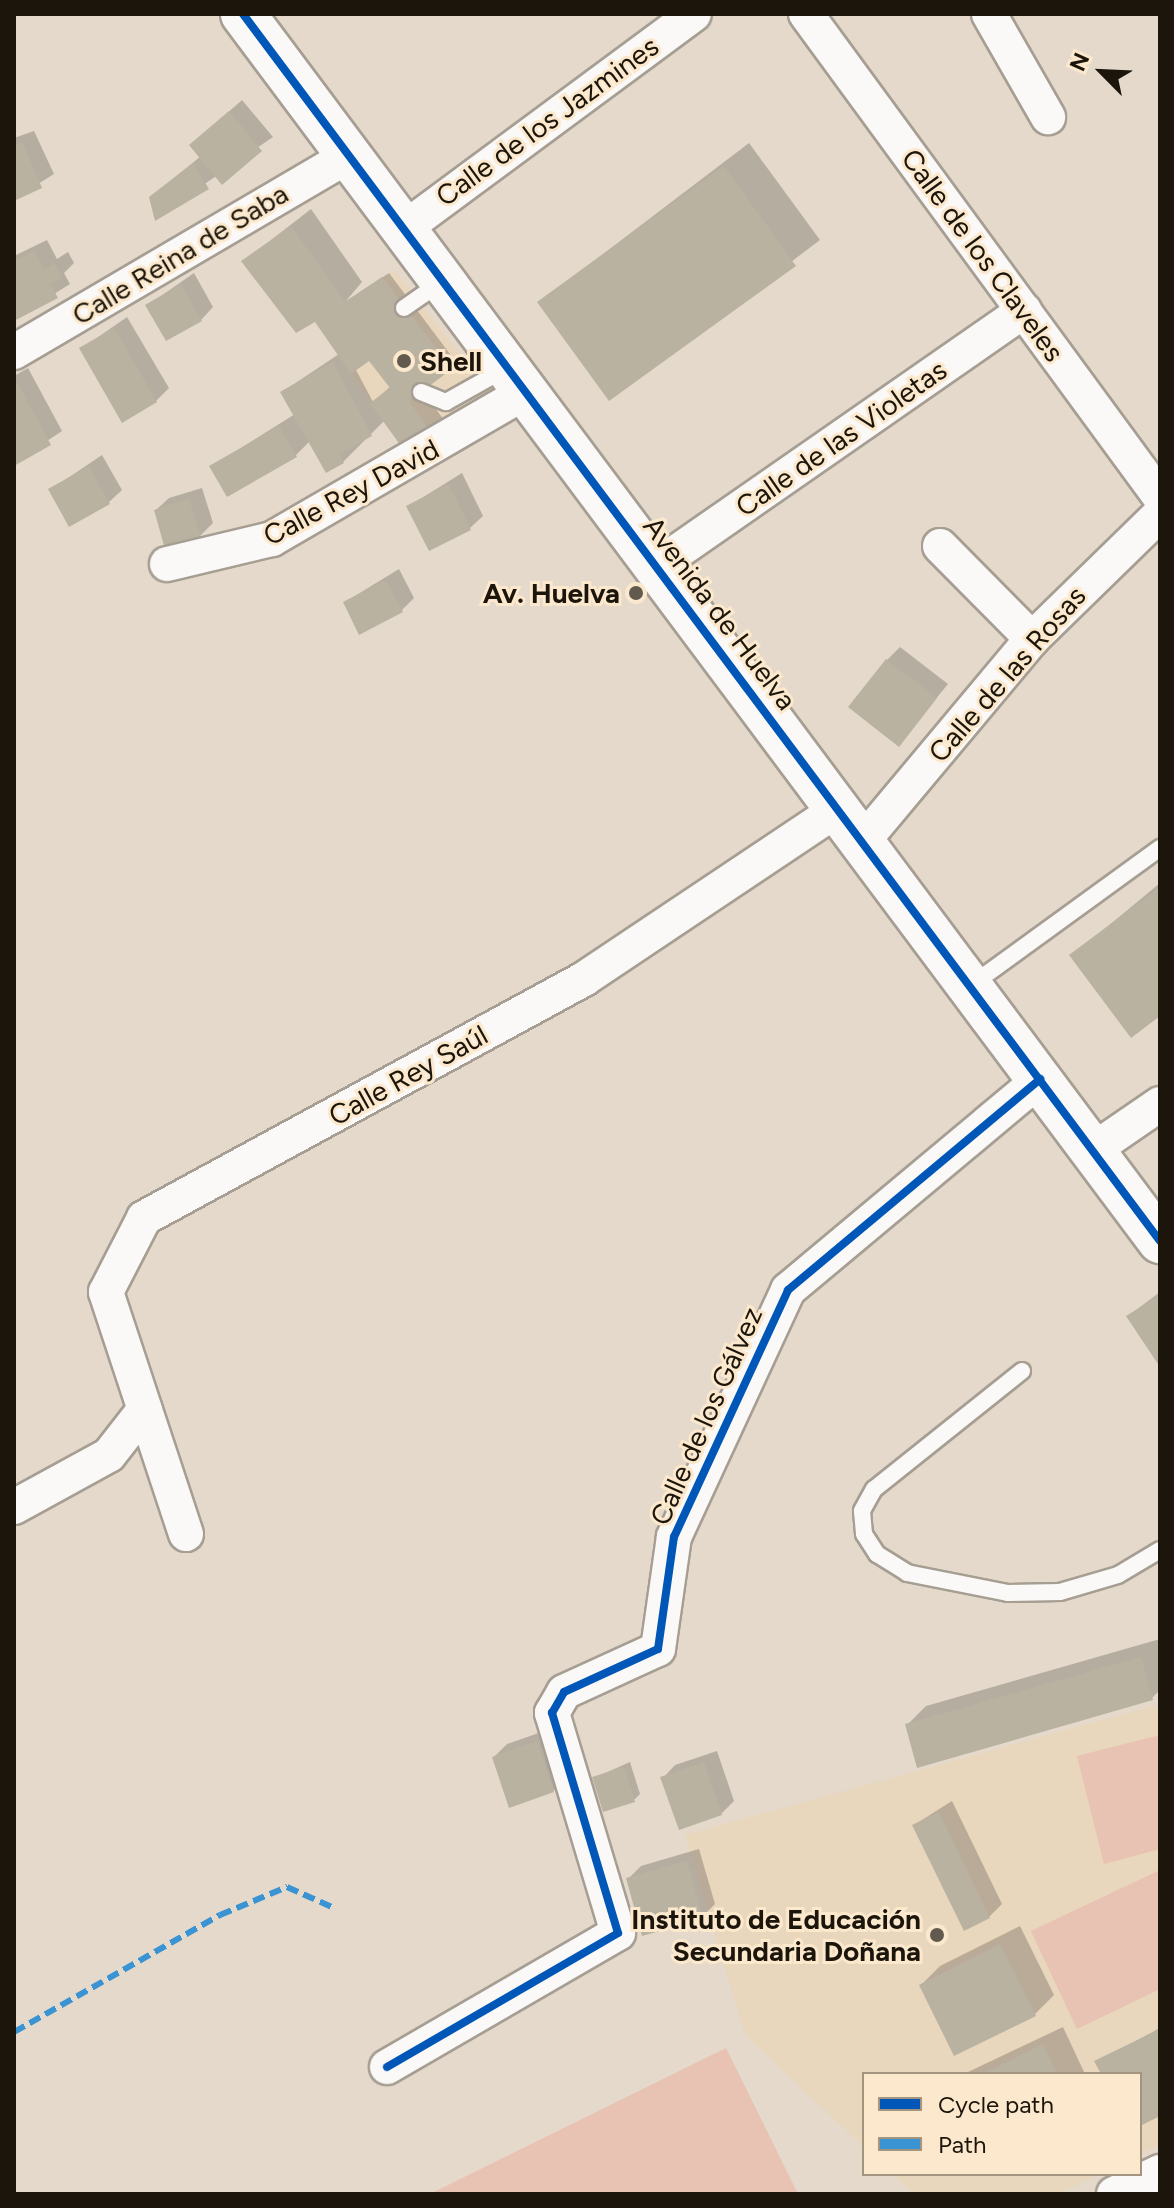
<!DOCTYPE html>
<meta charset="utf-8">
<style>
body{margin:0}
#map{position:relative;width:1174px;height:2208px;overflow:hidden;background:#e4d9ca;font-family:Figtree,sans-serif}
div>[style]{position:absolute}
.built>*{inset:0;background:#e8d6bd}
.green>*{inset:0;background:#e8c2b2}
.shadow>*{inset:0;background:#0003}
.building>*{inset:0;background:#b9b2a0}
.roads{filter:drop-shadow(2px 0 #a69e93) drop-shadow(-2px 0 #a69e93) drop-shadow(0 2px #a69e93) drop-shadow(0 -2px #a69e93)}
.lane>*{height:16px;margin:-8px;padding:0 8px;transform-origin:8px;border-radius:8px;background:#fbf9f7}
.street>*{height:34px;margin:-17px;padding:0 17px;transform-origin:17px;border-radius:17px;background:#fbf9f7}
.secondary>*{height:44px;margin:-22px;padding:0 22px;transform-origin:22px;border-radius:22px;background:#fbf9f7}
.quiet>*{height:6px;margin-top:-3px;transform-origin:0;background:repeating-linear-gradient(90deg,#3a93d2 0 12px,transparent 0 18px)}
.cycleway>*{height:8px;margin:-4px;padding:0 4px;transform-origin:4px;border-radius:4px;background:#0057b8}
.dots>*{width:22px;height:22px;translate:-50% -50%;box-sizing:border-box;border:4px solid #fce9cd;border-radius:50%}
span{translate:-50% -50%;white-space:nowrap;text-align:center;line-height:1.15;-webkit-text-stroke:6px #fce9cd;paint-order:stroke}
.street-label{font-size:28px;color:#1b150b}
.poi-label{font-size:28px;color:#1b150b;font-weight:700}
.left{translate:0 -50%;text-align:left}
.right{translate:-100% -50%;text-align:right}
.frame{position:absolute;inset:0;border:16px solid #1b150b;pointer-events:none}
.legend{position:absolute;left:862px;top:2072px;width:280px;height:104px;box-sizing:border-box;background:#fce9cd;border:2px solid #a2947f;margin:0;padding:10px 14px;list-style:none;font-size:24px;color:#1b150b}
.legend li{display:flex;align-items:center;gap:16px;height:40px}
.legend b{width:40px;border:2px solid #a2947f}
.north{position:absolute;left:1062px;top:32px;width:80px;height:80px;-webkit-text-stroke:6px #fce9cd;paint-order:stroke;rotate:294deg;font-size:22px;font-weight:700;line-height:32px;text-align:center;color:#1b150b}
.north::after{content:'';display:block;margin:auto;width:28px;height:36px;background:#1b150b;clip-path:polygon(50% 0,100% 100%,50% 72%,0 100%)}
</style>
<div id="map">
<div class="built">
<div style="clip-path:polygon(394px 270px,500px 404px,406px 453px,315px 322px)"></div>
<div style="clip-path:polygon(1160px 1704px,1160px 2145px,1140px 2154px,1140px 2074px,864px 2074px,864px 2147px,745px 2035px,685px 1835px)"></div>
<div style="clip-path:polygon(892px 2174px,1100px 2174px,1059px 2194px,913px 2194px)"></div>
</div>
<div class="green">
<div style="clip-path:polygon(1160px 1735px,1160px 1849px,1104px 1864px,1077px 1756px)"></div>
<div style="clip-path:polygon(1160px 1870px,1160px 1989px,1077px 2029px,1031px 1931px)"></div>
<div style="clip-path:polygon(726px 2048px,798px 2194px,430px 2194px)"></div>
</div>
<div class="shadow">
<div style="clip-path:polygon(242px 100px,273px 137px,155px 218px,151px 197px,201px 156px,191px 145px)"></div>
<div style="clip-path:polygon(34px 131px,54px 174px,14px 199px,14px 138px)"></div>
<div style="clip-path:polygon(749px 143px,820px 240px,610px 399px,540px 302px)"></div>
<div style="clip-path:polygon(evenodd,311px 209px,362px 282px,346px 301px,389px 273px,456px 362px,421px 389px,444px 420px,431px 432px,385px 420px,343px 462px,310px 441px,296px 455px,212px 466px,295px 414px,282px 392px,339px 354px,317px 322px,244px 261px,311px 209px,372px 358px,391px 386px,373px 402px,355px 368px,372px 358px)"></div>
<div style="clip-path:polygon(47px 240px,57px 259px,68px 252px,74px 263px,64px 273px,70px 284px,14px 319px,14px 256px)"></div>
<div style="clip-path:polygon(194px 273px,213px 307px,201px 320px,148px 305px)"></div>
<div style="clip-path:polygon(127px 317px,169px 388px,156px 401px,81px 349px)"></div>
<div style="clip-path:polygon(28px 368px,62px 431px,14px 463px,14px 376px)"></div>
<div style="clip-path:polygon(102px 455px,122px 490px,109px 502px,50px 490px)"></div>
<div style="clip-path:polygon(462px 473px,483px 516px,470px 528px,409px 506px)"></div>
<div style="clip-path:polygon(202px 488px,213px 523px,200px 536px,156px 510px,169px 498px)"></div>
<div style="clip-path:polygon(399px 569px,414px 598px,401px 611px,345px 602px)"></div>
<div style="clip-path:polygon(900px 647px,948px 684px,899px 744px,887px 660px)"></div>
<div style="clip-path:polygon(1160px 883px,1160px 1013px,1072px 956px)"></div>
<div style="clip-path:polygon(1160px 1292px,1160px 1363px,1128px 1316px)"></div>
<div style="clip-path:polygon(1160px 1639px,1160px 1690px,1152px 1698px,907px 1725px,926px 1706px)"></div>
<div style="clip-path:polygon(550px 1729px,566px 1778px,553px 1791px,494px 1757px,507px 1744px)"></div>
<div style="clip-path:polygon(717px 1751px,734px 1801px,721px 1814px,663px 1778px,675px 1765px)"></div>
<div style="clip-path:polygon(630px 1762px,640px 1794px,634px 1800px,594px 1778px)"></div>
<div style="clip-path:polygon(952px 1801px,1002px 1904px,989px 1917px,914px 1825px)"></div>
<div style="clip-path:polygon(699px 1849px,715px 1904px,702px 1917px,628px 1879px,641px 1866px)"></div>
<div style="clip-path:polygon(1020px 1926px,1054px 1995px,1035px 2014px,921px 1985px,940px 1966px)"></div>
<div style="clip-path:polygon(1063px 2027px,1085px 2074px,966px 2074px,968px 2072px)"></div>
<div style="clip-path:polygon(1160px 2028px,1160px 2113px,1140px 2123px,1140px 2074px,1103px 2074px,1097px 2062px)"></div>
</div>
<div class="building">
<div style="clip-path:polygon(229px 111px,262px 151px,222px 185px,189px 145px)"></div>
<div style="clip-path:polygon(22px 142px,42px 188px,14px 201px,14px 146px)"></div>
<div style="clip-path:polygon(193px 163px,209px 189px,155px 221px,149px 197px)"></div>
<div style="clip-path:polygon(724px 166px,796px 266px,609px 401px,537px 302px)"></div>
<div style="clip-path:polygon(291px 226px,345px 302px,382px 277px,452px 369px,409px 401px,432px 434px,406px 453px,370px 403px,390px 388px,369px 361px,351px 374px,315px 322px,296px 333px,241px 261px)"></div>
<div style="clip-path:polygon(34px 251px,44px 270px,54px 263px,62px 278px,50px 283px,58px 298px,14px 321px,14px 261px)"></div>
<div style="clip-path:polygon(181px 284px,202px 321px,166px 341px,145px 305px)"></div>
<div style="clip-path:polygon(114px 328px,157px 402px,122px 423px,79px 348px)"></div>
<div style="clip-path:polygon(333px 362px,372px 436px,339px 454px,344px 463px,326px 473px,280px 392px)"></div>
<div style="clip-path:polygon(14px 377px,51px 445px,14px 466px)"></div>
<div style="clip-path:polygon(279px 426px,297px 457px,227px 497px,209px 466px)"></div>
<div style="clip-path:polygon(89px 466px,110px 504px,69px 527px,48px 489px)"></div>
<div style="clip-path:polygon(449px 484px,471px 530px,429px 551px,406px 506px)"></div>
<div style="clip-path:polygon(189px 499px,201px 538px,165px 549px,154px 510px)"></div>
<div style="clip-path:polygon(386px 580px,403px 612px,359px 635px,343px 602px)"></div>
<div style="clip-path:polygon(886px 659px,937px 698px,899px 747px,848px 707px)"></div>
<div style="clip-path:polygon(1160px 887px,1160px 1016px,1131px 1038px,1069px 955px)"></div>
<div style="clip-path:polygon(1160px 1295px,1160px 1367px,1126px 1316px)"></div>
<div style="clip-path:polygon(1141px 1657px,1153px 1700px,917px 1768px,905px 1724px)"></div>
<div style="clip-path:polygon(537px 1741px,554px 1792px,509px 1808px,492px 1757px)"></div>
<div style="clip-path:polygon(704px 1762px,722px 1815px,679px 1830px,660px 1777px)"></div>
<div style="clip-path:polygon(624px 1767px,635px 1802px,603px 1812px,592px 1777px)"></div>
<div style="clip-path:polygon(939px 1812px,990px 1918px,964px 1931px,912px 1825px)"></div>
<div style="clip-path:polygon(687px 1861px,703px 1919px,642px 1936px,626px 1878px)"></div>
<div style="clip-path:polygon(1000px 1944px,1036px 2016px,954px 2056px,919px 1985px)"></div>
<div style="clip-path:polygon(1160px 2029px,1160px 2116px,1140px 2126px,1140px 2074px,1101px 2074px,1094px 2061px)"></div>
<div style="clip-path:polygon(1043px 2044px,1057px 2074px,982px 2074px)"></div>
</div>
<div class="roads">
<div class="lane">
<div style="left:404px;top:308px;width:44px;rotate:-34.8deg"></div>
<div style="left:421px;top:392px;width:27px;rotate:22deg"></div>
<div style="left:446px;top:402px;width:68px;rotate:-29.2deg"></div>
<div style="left:970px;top:986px;width:235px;rotate:-36deg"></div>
<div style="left:1022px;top:1371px;width:189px;rotate:141.4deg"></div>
<div style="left:874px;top:1489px;width:25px;rotate:119deg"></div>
<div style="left:862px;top:1511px;width:23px;rotate:85deg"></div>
<div style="left:864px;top:1534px;width:24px;rotate:57deg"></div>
<div style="left:877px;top:1554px;width:36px;rotate:32deg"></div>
<div style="left:907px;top:1573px;width:103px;rotate:11.2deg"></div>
<div style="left:1008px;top:1593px;width:52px;rotate:-1.1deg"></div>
<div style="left:1060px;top:1592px;width:60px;rotate:-16.3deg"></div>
<div style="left:1118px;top:1575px;width:49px;rotate:-30.8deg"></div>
</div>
<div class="street">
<div style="left:806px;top:14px;width:599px;rotate:53.76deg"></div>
<div style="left:989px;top:14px;width:119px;rotate:60.2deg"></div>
<div style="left:402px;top:230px;width:363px;rotate:-36.5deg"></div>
<div style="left:14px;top:352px;width:386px;rotate:-30.4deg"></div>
<div style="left:940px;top:546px;width:131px;rotate:45.3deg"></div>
<div style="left:167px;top:564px;width:108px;rotate:-13.4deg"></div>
<div style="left:272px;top:539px;width:291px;rotate:-30.1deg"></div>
<div style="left:658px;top:565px;width:446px;rotate:-34.8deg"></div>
<div style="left:863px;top:841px;width:263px;rotate:-50.1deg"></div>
<div style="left:1032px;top:639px;width:179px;rotate:-44.3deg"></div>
<div style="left:1093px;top:1150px;width:81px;rotate:-34.5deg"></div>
<div style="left:14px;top:1507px;width:108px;rotate:-28.7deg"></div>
<div style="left:109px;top:1455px;width:58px;rotate:-52deg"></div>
<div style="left:186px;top:1534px;width:255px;rotate:-108.3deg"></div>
<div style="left:106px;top:1292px;width:83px;rotate:-62.8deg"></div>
<div style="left:144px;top:1218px;width:501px;rotate:-28.51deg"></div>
<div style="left:584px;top:979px;width:307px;rotate:-33.8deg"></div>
<div style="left:387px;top:2067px;width:267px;rotate:-30.1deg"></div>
<div style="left:618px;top:1933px;width:230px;rotate:-106.7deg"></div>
<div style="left:552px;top:1713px;width:24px;rotate:-60deg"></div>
<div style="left:564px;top:1692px;width:103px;rotate:-24.6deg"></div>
<div style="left:658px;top:1649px;width:113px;rotate:-81.9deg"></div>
<div style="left:674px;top:1537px;width:272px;rotate:-65.2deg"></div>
<div style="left:788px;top:1290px;width:329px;rotate:-39.9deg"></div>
<div style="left:1114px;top:2194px;width:51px;rotate:-25.6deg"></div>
</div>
<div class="secondary">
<div style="left:243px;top:14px;width:1532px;rotate:53.23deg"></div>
</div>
</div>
<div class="quiet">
<div style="left:14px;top:2032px;width:237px;rotate:-29.6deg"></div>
<div style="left:220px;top:1915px;width:73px;rotate:-22.7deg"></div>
<div style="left:287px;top:1887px;width:51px;rotate:24.1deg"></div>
</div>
<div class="cycleway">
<div style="left:243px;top:14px;width:1532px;rotate:53.23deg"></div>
<div style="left:387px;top:2067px;width:267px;rotate:-30.1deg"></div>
<div style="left:618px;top:1933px;width:230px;rotate:-106.7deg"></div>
<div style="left:552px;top:1713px;width:24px;rotate:-60deg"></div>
<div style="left:564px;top:1692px;width:103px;rotate:-24.6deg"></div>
<div style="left:658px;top:1649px;width:113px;rotate:-81.9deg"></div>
<div style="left:674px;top:1537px;width:272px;rotate:-65.2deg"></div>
<div style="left:788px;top:1290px;width:329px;rotate:-39.9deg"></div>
</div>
<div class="dots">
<div style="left:404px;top:361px;background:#615a4e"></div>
<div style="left:636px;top:593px;background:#615a4e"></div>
<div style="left:937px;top:1935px;background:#615a4e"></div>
</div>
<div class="street-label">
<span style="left:547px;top:121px;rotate:-36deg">Calle de los Jazmines</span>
<span style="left:180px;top:254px;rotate:-31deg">Calle Reina de Saba</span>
<span style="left:983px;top:255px;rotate:54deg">Calle de los Claveles</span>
<span style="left:841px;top:438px;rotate:-35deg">Calle de las Violetas</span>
<span style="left:351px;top:492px;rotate:-28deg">Calle Rey David</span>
<span style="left:720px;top:613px;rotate:53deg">Avenida de Huelva</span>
<span style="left:1007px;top:674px;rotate:-49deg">Calle de las Rosas</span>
<span style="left:408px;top:1075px;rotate:-29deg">Calle Rey Saúl</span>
<span style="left:706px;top:1416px;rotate:-66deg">Calle de los Gálvez</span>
</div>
<div class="poi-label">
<span class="left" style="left:420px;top:361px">Shell</span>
<span class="right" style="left:620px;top:593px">Av. Huelva</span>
<span class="right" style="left:921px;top:1935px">Instituto de Educación<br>Secundaria Doñana</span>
</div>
<div class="frame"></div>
<ul class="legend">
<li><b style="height:10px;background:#0057b8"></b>Cycle path</li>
<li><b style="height:10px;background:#3a93d2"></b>Path</li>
</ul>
<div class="north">N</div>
</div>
